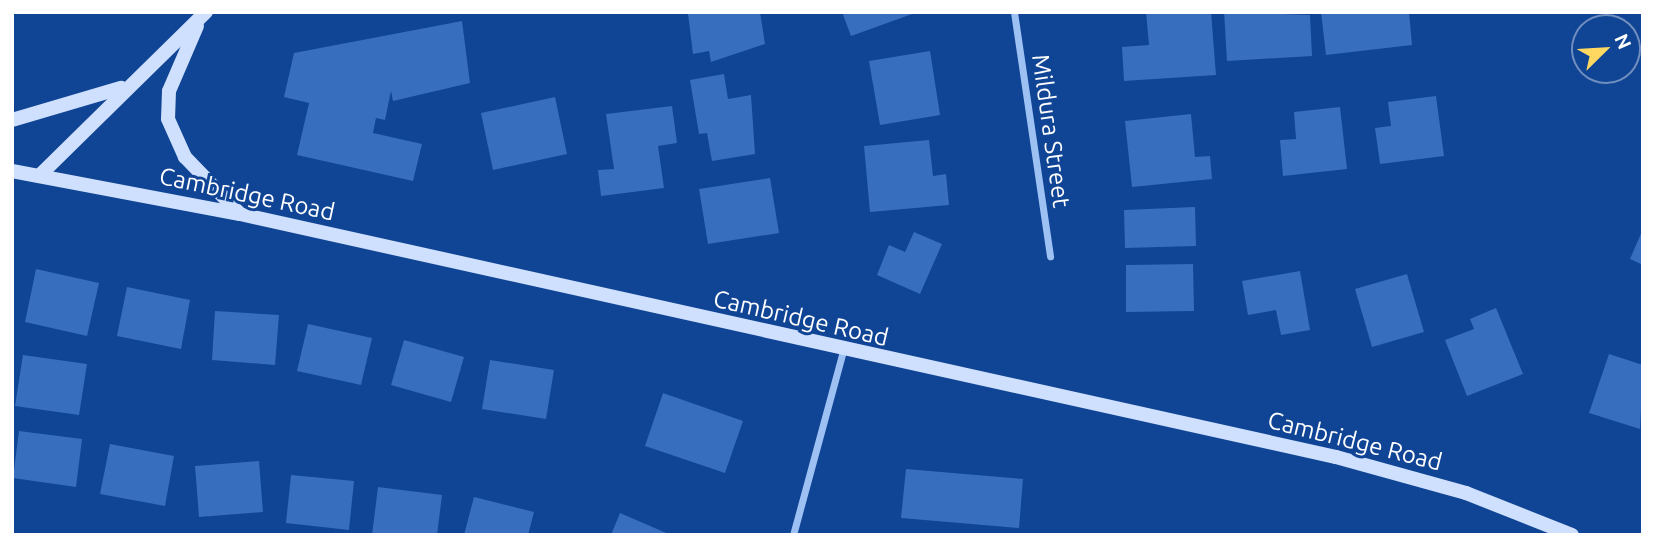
<!DOCTYPE html>
<style>
body{margin:0}
#map{position:relative;width:1655px;height:547px;overflow:hidden;background:#104495;font-family:Ubuntu,sans-serif}
div>[style]{position:absolute}
.building>*{inset:0;background:#386ebe}
.minor>*{height:7px;margin:-3.5px;padding:0 3.5px;transform-origin:3.5px;border-radius:3.5px;background:#9ec1f4}
.secondary>*{height:14px;margin:-7px;padding:0 7px;transform-origin:7px;border-radius:7px;background:#cee0fd}
span{translate:-50% -50%;white-space:nowrap;text-align:center;line-height:1.15;-webkit-text-stroke:6px #104495;paint-order:stroke}
.street-label{font-size:24px;color:#fff}
.frame{position:absolute;inset:0;border:14px solid #fff;pointer-events:none}
.north{position:absolute;left:1571px;top:14px;width:70px;height:70px;box-sizing:border-box;background:#104495;border:2px solid #708fbf;border-radius:50%;rotate:66deg;font-size:19px;font-weight:700;line-height:28px;text-align:center;color:#fff}
.north::after{content:'';display:block;margin:auto;width:24px;height:32px;background:#ffd861;clip-path:polygon(50% 0,100% 100%,50% 72%,0 100%)}
</style>
<div id="map">
<div class="building">
<div style="clip-path:polygon(760px 12px,765px 44px,711px 62px,709px 51px,693px 54px,688px 14px)"></div>
<div style="clip-path:polygon(842px 12px,915px 12px,915px 13px,851px 36px)"></div>
<div style="clip-path:polygon(1146px 12px,1211px 12px,1216px 75px,1124px 81px,1122px 47px,1149px 45px)"></div>
<div style="clip-path:polygon(1224px 12px,1310px 15px,1312px 56px,1227px 61px)"></div>
<div style="clip-path:polygon(1321px 12px,1409px 12px,1412px 45px,1326px 55px)"></div>
<div style="clip-path:polygon(462px 21px,470px 83px,393px 101px,391px 91px,385px 120px,376px 118px,373px 133px,422px 144px,413px 181px,297px 155px,309px 103px,284px 97px,294px 53px)"></div>
<div style="clip-path:polygon(930px 51px,940px 115px,880px 125px,869px 61px)"></div>
<div style="clip-path:polygon(724px 74px,728px 99px,751px 95px,755px 154px,712px 161px,707px 133px,699px 134px,690px 80px)"></div>
<div style="clip-path:polygon(1436px 96px,1444px 156px,1380px 164px,1375px 128px,1391px 126px,1388px 102px)"></div>
<div style="clip-path:polygon(555px 97px,567px 154px,493px 170px,481px 113px)"></div>
<div style="clip-path:polygon(672px 106px,677px 143px,658px 146px,664px 188px,601px 196px,598px 170px,614px 169px,606px 114px)"></div>
<div style="clip-path:polygon(1340px 107px,1347px 169px,1283px 176px,1280px 140px,1296px 139px,1294px 112px)"></div>
<div style="clip-path:polygon(1191px 114px,1195px 157px,1210px 156px,1212px 179px,1132px 187px,1125px 121px)"></div>
<div style="clip-path:polygon(929px 140px,933px 176px,946px 174px,949px 205px,870px 212px,864px 146px)"></div>
<div style="clip-path:polygon(770px 178px,779px 233px,708px 244px,699px 189px)"></div>
<div style="clip-path:polygon(1195px 207px,1196px 246px,1125px 248px,1124px 210px)"></div>
<div style="clip-path:polygon(1643px 229px,1643px 265px,1630px 259px)"></div>
<div style="clip-path:polygon(914px 232px,942px 244px,920px 294px,877px 275px,889px 245px,905px 252px)"></div>
<div style="clip-path:polygon(1193px 264px,1194px 311px,1126px 312px,1126px 265px)"></div>
<div style="clip-path:polygon(36px 269px,99px 283px,87px 336px,25px 322px)"></div>
<div style="clip-path:polygon(1300px 271px,1310px 330px,1281px 335px,1276px 310px,1248px 315px,1242px 281px)"></div>
<div style="clip-path:polygon(1407px 274px,1424px 332px,1372px 347px,1355px 289px)"></div>
<div style="clip-path:polygon(127px 287px,190px 300px,181px 349px,117px 336px)"></div>
<div style="clip-path:polygon(1496px 308px,1523px 374px,1467px 396px,1445px 340px,1474px 329px,1470px 319px)"></div>
<div style="clip-path:polygon(215px 311px,279px 315px,275px 365px,212px 360px)"></div>
<div style="clip-path:polygon(308px 324px,372px 338px,361px 385px,297px 371px)"></div>
<div style="clip-path:polygon(404px 340px,464px 357px,451px 402px,391px 385px)"></div>
<div style="clip-path:polygon(1609px 354px,1643px 365px,1640px 429px,1589px 413px)"></div>
<div style="clip-path:polygon(23px 355px,87px 364px,79px 415px,15px 406px)"></div>
<div style="clip-path:polygon(490px 360px,554px 370px,546px 419px,482px 409px)"></div>
<div style="clip-path:polygon(663px 393px,743px 421px,725px 473px,645px 446px)"></div>
<div style="clip-path:polygon(19px 431px,82px 439px,76px 487px,13px 478px)"></div>
<div style="clip-path:polygon(110px 444px,174px 456px,165px 506px,100px 494px)"></div>
<div style="clip-path:polygon(259px 461px,263px 512px,199px 517px,195px 466px)"></div>
<div style="clip-path:polygon(906px 469px,1023px 479px,1019px 528px,901px 518px)"></div>
<div style="clip-path:polygon(291px 475px,354px 481px,349px 530px,286px 523px)"></div>
<div style="clip-path:polygon(378px 487px,442px 495px,437px 535px,372px 535px)"></div>
<div style="clip-path:polygon(474px 497px,534px 512px,528px 535px,464px 535px)"></div>
<div style="clip-path:polygon(620px 513px,671px 535px,611px 535px)"></div>
</div>
<div class="minor">
<div style="left:1014px;top:12px;width:247px;rotate:81.6deg"></div>
<div style="left:793px;top:535px;width:191px;rotate:-74.8deg"></div>
</div>
<div class="secondary">
<div style="left:197px;top:26px;width:71px;rotate:113.3deg"></div>
<div style="left:169px;top:91px;width:28px;rotate:92deg"></div>
<div style="left:168px;top:119px;width:42px;rotate:65.9deg"></div>
<div style="left:185px;top:157px;width:79px;rotate:46deg"></div>
<div style="left:12px;top:120px;width:114px;rotate:-16.4deg"></div>
<div style="left:12px;top:171px;width:232px;rotate:10.7deg"></div>
<div style="left:240px;top:214px;width:1123px;rotate:12.5deg"></div>
<div style="left:1336px;top:457px;width:135px;rotate:15.5deg"></div>
<div style="left:1466px;top:493px;width:114px;rotate:21.6deg"></div>
<div style="left:39px;top:176px;width:234px;rotate:-44.5deg"></div>
</div>
<div class="street-label">
<span style="left:1051px;top:131px;rotate:82deg">Mildura Street</span>
<span style="left:247px;top:194px;rotate:12deg">Cambridge Road</span>
<span style="left:801px;top:318px;rotate:13deg">Cambridge Road</span>
<span style="left:1355px;top:441px;rotate:14deg">Cambridge Road</span>
</div>
<div class="frame"></div>
<div class="north">N</div>
</div>
